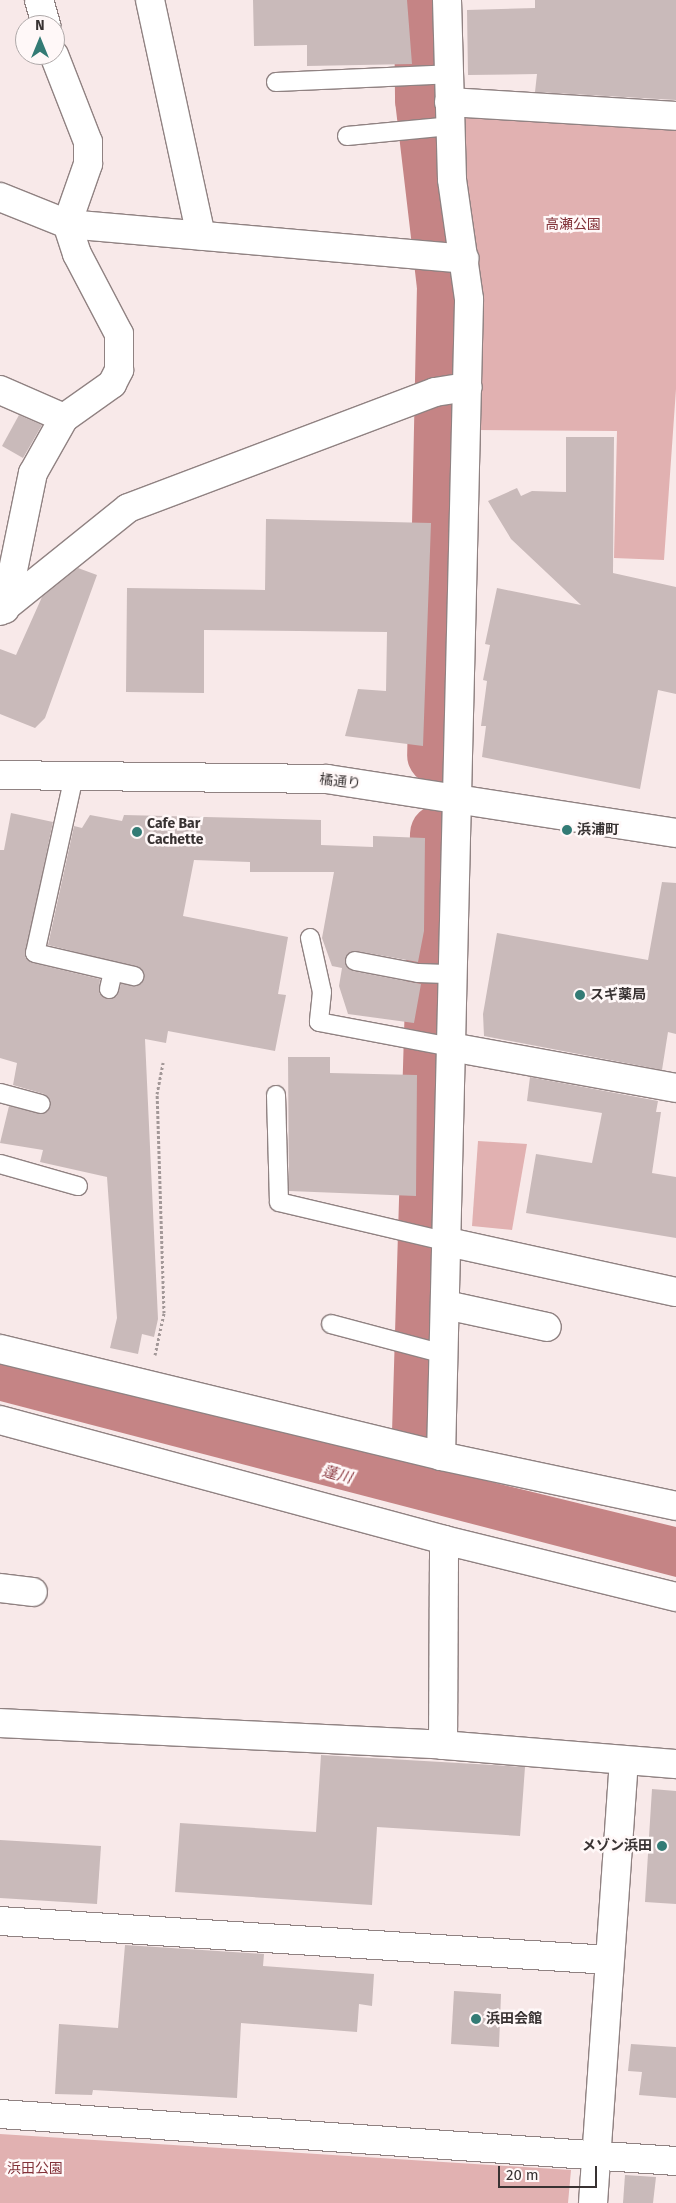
<!DOCTYPE html>
<meta charset="utf-8">
<style>
body{margin:0}
#map{position:relative;width:676px;height:2203px;overflow:hidden;background:#f8e9e9;font-family:"Fira Sans","Noto Sans JP",sans-serif}
div>[style]{position:absolute}
.green>*{inset:0;background:#e1b1b1}
.water>*{inset:0;background:#c58485}
.river>*{height:59px;margin:-29.5px;padding:0 29.5px;transform-origin:29.5px;border-radius:29.5px;background:#c58485}
.building>*{inset:0;background:#c9baba}
.path>*{height:3px;margin-top:-1.5px;transform-origin:0;background:repeating-linear-gradient(90deg,#a39898 0 2.5px,transparent 0 5px)}
.roads{filter:drop-shadow(1px 0 #908282) drop-shadow(-1px 0 #908282) drop-shadow(0 1px #908282) drop-shadow(0 -1px #908282)}
.lane>*{height:18px;margin:-9px;padding:0 9px;transform-origin:9px;border-radius:9px;background:#fff}
.street>*{height:28px;margin:-14px;padding:0 14px;transform-origin:14px;border-radius:14px;background:#fff}
.secondary>*{height:28px;margin:-14px;padding:0 14px;transform-origin:14px;border-radius:14px;background:#fff}
.dots>*{width:14px;height:14px;translate:-50% -50%;box-sizing:border-box;border:2px solid #fff8f8;border-radius:50%}
span{translate:-50% -50%;white-space:nowrap;text-align:center;line-height:1.15;-webkit-text-stroke:5px #fff8f8;paint-order:stroke}
.park-label{font-size:14px;color:#823138}
.street-label{font-size:14px;color:#383232}
.poi-label{font-size:14px;color:#383232;font-weight:700}
.left{translate:0 -50%;text-align:left}
.right{translate:-100% -50%;text-align:right}
.water-label{font-size:15px;color:#8a383f;font-style:italic}
.north{position:absolute;left:15px;top:15px;width:50px;height:50px;box-sizing:border-box;background:#fff8f8;border:1px solid #afa9a9;border-radius:50%;rotate:0deg;font-size:14px;font-weight:700;line-height:20px;text-align:center;color:#383232}
.north::after{content:'';display:block;margin:auto;width:18px;height:22px;background:#337b75;clip-path:polygon(50% 0,100% 100%,50% 72%,0 100%)}
.scale{position:absolute;left:498px;top:2166px;width:99px;height:22px;box-sizing:border-box;border:2px solid #383232;border-top:0;padding-left:6px;font-size:15px;line-height:18px;white-space:nowrap;color:#383232;-webkit-text-stroke:4px #fff8f8;paint-order:stroke}
</style>
<div id="map">
<div class="green">
<div style="clip-path:polygon(467px 114px,676px 129px,676px 389px,664px 560px,614px 558px,617px 431px,476px 430px,458px 122px)"></div>
<div style="clip-path:polygon(478px 1141px,527px 1144px,512px 1230px,472px 1226px)"></div>
<div style="clip-path:polygon(0 2134px,571px 2170px,568px 2203px,0 2203px)"></div>
</div>
<div class="water">
<div style="clip-path:polygon(0 1362px,676px 1527px,676px 1577px,0 1401px)"></div>
</div>
<div class="river">
<div style="left:423px;top:0;width:99px;rotate:89.4deg"></div>
<div style="left:424px;top:99px;width:187px;rotate:83.3deg"></div>
<div style="left:446px;top:285px;width:470px;rotate:91.2deg"></div>
<div style="left:421px;top:1433px;width:600px;rotate:-88.28deg"></div>
</div>
<div class="building">
<div style="clip-path:polygon(253px 0,407px 0,412px 64px,307px 66px,307px 45px,254px 46px)"></div>
<div style="clip-path:polygon(535px 0,676px 0,676px 100px,535px 92px,537px 74px,468px 75px,467px 10px,535px 8px)"></div>
<div style="clip-path:polygon(19px 415px,42px 425px,23px 458px,2px 446px)"></div>
<div style="clip-path:polygon(566px 437px,614px 437px,613px 573px,676px 587px,676px 694px,658px 690px,640px 789px,482px 757px,486px 726px,481px 726px,487px 681px,483px 680px,490px 645px,485px 644px,497px 588px,581px 605px,511px 539px,488px 501px,517px 488px,521px 496px,532px 491px,566px 492px)"></div>
<div style="clip-path:polygon(266px 519px,431px 523px,423px 746px,345px 736px,358px 689px,386px 691px,387px 632px,204px 630px,204px 693px,126px 692px,127px 588px,265px 590px)"></div>
<div style="clip-path:polygon(78px 568px,97px 575px,45px 718px,35px 728px,0 714px,0 649px,16px 655px,42px 597px)"></div>
<div style="clip-path:polygon(11px 813px,53px 822px,25px 957px,33px 963px,100px 979px,99px 993px,107px 999px,117px 996px,121px 984px,141px 984px,142px 969px,48px 945px,74px 826px,82px 828px,90px 815px,122px 821px,124px 815px,321px 820px,321px 845px,373px 847px,373px 836px,425px 838px,424px 931px,418px 962px,356px 951px,345px 960px,353px 971px,421px 984px,414px 1023px,348px 1014px,339px 986px,342px 968px,332px 966px,322px 938px,334px 872px,250px 872px,250px 862px,194px 860px,183px 916px,288px 937px,278px 994px,286px 995px,275px 1051px,168px 1031px,166px 1043px,145px 1039px,158px 1319px,154px 1337px,142px 1334px,138px 1354px,110px 1348px,117px 1318px,107px 1177px,40px 1162px,43px 1150px,0 1143px,9px 1106px,43px 1114px,51px 1106px,44px 1094px,13px 1085px,17px 1063px,0 1058px,0 850px,4px 850px)"></div>
<div style="clip-path:polygon(662px 882px,676px 883px,676px 1034px,668px 1032px,662px 1070px,484px 1036px,483px 1014px,497px 933px,648px 960px)"></div>
<div style="clip-path:polygon(288px 1057px,330px 1057px,330px 1073px,417px 1075px,416px 1196px,289px 1191px)"></div>
<div style="clip-path:polygon(530px 1077px,658px 1101px,656px 1112px,661px 1112px,652px 1173px,676px 1177px,676px 1238px,526px 1213px,536px 1154px,592px 1163px,602px 1113px,527px 1101px)"></div>
<div style="clip-path:polygon(321px 1755px,525px 1767px,520px 1836px,377px 1827px,372px 1905px,175px 1892px,180px 1823px,316px 1832px)"></div>
<div style="clip-path:polygon(652px 1789px,676px 1791px,676px 1904px,645px 1902px)"></div>
<div style="clip-path:polygon(0 1840px,101px 1846px,97px 1904px,0 1898px)"></div>
<div style="clip-path:polygon(125px 1945px,264px 1954px,263px 1966px,374px 1974px,372px 2006px,359px 2004px,357px 2032px,241px 2023px,237px 2098px,93px 2090px,92px 2095px,55px 2094px,59px 2024px,118px 2028px)"></div>
<div style="clip-path:polygon(454px 1991px,501px 1994px,499px 2047px,451px 2044px)"></div>
<div style="clip-path:polygon(631px 2044px,676px 2047px,676px 2098px,639px 2095px,642px 2072px,628px 2071px)"></div>
<div style="clip-path:polygon(625px 2175px,656px 2177px,653px 2203px,623px 2203px)"></div>
</div>
<div class="path">
<div style="left:155px;top:1355px;width:43px;rotate:-77.9deg"></div>
<div style="left:164px;top:1313px;width:219px;rotate:-91.8deg"></div>
<div style="left:157px;top:1094px;width:32px;rotate:-79deg"></div>
</div>
<div class="roads">
<div class="lane">
<div style="left:276px;top:82px;width:173px;rotate:-2.6deg"></div>
<div style="left:347px;top:136px;width:103px;rotate:-5.5deg"></div>
<div style="left:74px;top:776px;width:181px;rotate:102.4deg"></div>
<div style="left:35px;top:953px;width:102px;rotate:13.1deg"></div>
<div style="left:310px;top:938px;width:55px;rotate:77.5deg"></div>
<div style="left:322px;top:992px;width:30px;rotate:96deg"></div>
<div style="left:319px;top:1022px;width:134px;rotate:10.7deg"></div>
<div style="left:355px;top:961px;width:64px;rotate:10.8deg"></div>
<div style="left:418px;top:973px;width:35px;rotate:2deg"></div>
<div style="left:109px;top:989px;width:18px;rotate:-77deg"></div>
<div style="left:0;top:1093px;width:42px;rotate:15deg"></div>
<div style="left:276px;top:1095px;width:107px;rotate:88.4deg"></div>
<div style="left:279px;top:1202px;width:174px;rotate:13.3deg"></div>
<div style="left:0;top:1164px;width:81px;rotate:15.8deg"></div>
<div style="left:331px;top:1324px;width:117px;rotate:14.9deg"></div>
</div>
<div class="street">
<div style="left:39px;top:0;width:26px;rotate:74deg"></div>
<div style="left:150px;top:0;width:241px;rotate:77.8deg"></div>
<div style="left:449px;top:102px;width:227px;rotate:3.5deg"></div>
<div style="left:0;top:197px;width:72px;rotate:21.9deg"></div>
<div style="left:67px;top:224px;width:399px;rotate:5deg"></div>
<div style="left:0;top:390px;width:70px;rotate:23.6deg"></div>
<div style="left:5px;top:609px;width:139px;rotate:-78.4deg"></div>
<div style="left:33px;top:473px;width:63px;rotate:-60.6deg"></div>
<div style="left:64px;top:418px;width:59px;rotate:-35.3deg"></div>
<div style="left:112px;top:384px;width:16px;rotate:-63deg"></div>
<div style="left:119px;top:370px;width:36px;rotate:-90deg"></div>
<div style="left:119px;top:334px;width:90px;rotate:-117.7deg"></div>
<div style="left:77px;top:254px;width:32px;rotate:-108deg"></div>
<div style="left:67px;top:224px;width:64px;rotate:-70.7deg"></div>
<div style="left:88px;top:164px;width:22px;rotate:-90deg"></div>
<div style="left:88px;top:142px;width:93px;rotate:-111.3deg"></div>
<div style="left:0;top:611px;width:164px;rotate:-38.8deg"></div>
<div style="left:128px;top:508px;width:328px;rotate:-20.7deg"></div>
<div style="left:435px;top:392px;width:33px;rotate:-9deg"></div>
<div style="left:451px;top:1047px;width:229px;rotate:10.3deg"></div>
<div style="left:448px;top:1242px;width:233px;rotate:12.4deg"></div>
<div style="left:446px;top:1305px;width:103px;rotate:12.3deg"></div>
<div style="left:0;top:1349px;width:454px;rotate:13.6deg"></div>
<div style="left:441px;top:1456px;width:240px;rotate:12deg"></div>
<div style="left:0;top:1420px;width:460px;rotate:15.1deg"></div>
<div style="left:444px;top:1540px;width:239px;rotate:13.8deg"></div>
<div style="left:441px;top:1456px;width:1157px;rotate:-88.61deg"></div>
<div style="left:469px;top:299px;width:121px;rotate:-98.1deg"></div>
<div style="left:452px;top:179px;width:179px;rotate:-91.6deg"></div>
<div style="left:0;top:1588px;width:33px;rotate:7deg"></div>
<div style="left:0;top:1723px;width:444px;rotate:2.8deg"></div>
<div style="left:443px;top:1745px;width:234px;rotate:4.7deg"></div>
<div style="left:443px;top:1745px;width:205px;rotate:-89.7deg"></div>
<div style="left:0;top:1921px;width:610px;rotate:3.66deg"></div>
<div style="left:0;top:2114px;width:678px;rotate:3.98deg"></div>
<div style="left:593px;top:2203px;width:443px;rotate:-86deg"></div>
</div>
<div class="secondary">
<div style="left:0;top:775px;width:327px;rotate:0.7deg"></div>
<div style="left:327px;top:779px;width:353px;rotate:8.8deg"></div>
</div>
</div>
<div class="dots">
<div style="left:567px;top:830px;background:#337b75"></div>
<div style="left:137px;top:832px;background:#337b75"></div>
<div style="left:580px;top:995px;background:#337b75"></div>
<div style="left:662px;top:1846px;background:#337b75"></div>
<div style="left:476px;top:2019px;background:#337b75"></div>
</div>
<div class="park-label">
<span style="left:573px;top:225px">高瀬公園</span>
<span style="left:35px;top:2169px">浜田公園</span>
</div>
<div class="street-label">
<span style="left:340px;top:782px;rotate:6deg">橘通り</span>
</div>
<div class="poi-label">
<span class="left" style="left:147px;top:832px">Cafe Bar<br>Cachette</span>
<span class="left" style="left:577px;top:830px">浜浦町</span>
<span class="left" style="left:590px;top:995px">スギ薬局</span>
<span class="right" style="left:652px;top:1846px">メゾン浜田</span>
<span class="left" style="left:486px;top:2019px">浜田会館</span>
</div>
<div class="water-label">
<span style="left:337px;top:1475px;rotate:15deg">蓬川</span>
</div>
<div class="north">N</div>
<div class="scale">20 m</div>
</div>
